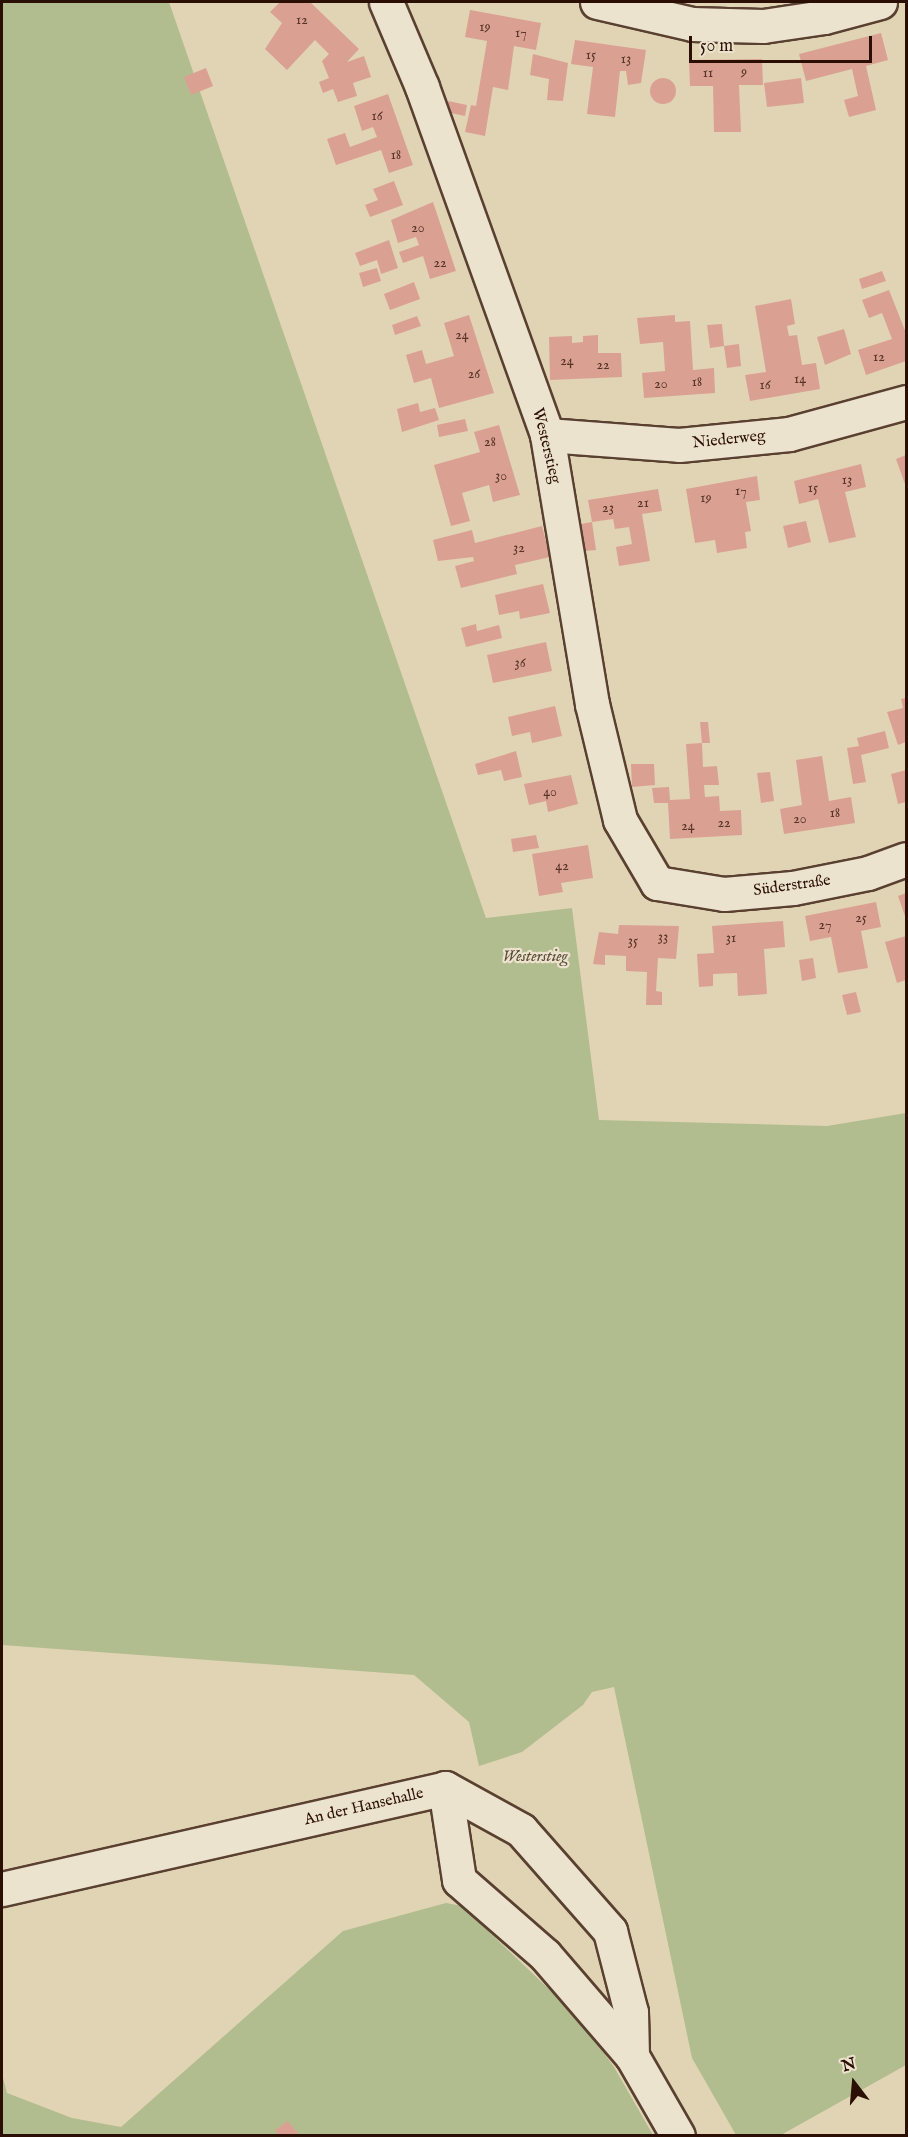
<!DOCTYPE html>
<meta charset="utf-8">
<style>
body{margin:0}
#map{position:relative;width:908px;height:2137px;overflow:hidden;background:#e1d4b4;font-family:"IM FELL English",serif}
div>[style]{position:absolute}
.green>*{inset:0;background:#b1bd8f}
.building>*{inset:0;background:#daa192}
.round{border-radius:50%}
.roads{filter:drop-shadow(2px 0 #594030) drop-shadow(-2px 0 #594030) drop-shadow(0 2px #594030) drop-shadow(0 -2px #594030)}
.minor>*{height:33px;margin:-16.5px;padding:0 16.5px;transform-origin:16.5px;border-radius:16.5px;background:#ece3ce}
span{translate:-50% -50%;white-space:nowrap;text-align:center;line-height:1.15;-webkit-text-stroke:4.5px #ece3ce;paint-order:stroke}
.number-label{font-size:14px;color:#583428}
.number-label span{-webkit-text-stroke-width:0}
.street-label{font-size:16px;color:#2c0f04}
.park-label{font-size:16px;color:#5b4c35;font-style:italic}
.frame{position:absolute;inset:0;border:3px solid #2c0f04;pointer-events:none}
.north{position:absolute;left:824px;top:2053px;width:60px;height:60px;-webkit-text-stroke:4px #ece3ce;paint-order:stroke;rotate:344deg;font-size:16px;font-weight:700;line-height:24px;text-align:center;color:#2c0f04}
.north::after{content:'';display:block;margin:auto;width:21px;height:27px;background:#2c0f04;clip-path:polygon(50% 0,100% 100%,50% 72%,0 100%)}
.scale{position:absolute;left:689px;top:36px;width:183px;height:27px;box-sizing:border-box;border:3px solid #2c0f04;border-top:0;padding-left:8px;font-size:18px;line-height:21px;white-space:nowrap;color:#2c0f04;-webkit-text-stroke:4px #ece3ce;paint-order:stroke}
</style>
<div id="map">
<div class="green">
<div style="clip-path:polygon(2px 2px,169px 2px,486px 918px,572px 908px,599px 1120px,827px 1126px,906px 1113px,906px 2065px,781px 2135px,736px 2135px,692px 2058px,614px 1687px,592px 1692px,583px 1705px,522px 1752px,479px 1766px,469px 1722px,414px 1675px,2px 1645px)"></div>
<div style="clip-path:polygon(446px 1903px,462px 1906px,576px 2015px,614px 2067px,653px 2135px,2px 2135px,2px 2074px,7px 2093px,72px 2118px,121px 2127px,343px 1931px)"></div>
</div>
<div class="building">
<div style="clip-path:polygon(280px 2px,310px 2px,359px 49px,347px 62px,364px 56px,371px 77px,353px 83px,357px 96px,338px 102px,333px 89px,323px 93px,319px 82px,329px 78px,322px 61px,329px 54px,315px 40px,287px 70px,265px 49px,282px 23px,270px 12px)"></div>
<div style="clip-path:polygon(470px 10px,541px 23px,536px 50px,514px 46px,508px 90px,493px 87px,485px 136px,465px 132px,471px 105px,476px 106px,487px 41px,465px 37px)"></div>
<div style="clip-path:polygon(881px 33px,888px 60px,866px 66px,876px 110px,849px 117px,844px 100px,858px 96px,852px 69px,806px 81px,799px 54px)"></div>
<div style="clip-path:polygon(575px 40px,646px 50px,641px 83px,628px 85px,626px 71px,620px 71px,615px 117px,587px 114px,593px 67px,571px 64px)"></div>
<div style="clip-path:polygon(533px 54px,568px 63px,563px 101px,547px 100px,549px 79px,530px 75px)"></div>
<div style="clip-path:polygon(762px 59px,763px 85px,739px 85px,741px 132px,714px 132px,713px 86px,690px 86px,689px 60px)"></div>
<div style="clip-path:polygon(206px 68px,213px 86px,191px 95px,184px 77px)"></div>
<div style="clip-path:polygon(801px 78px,804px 103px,767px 107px,764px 83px)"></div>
<div class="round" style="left:650px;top:78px;width:26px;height:26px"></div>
<div style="clip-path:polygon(388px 94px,413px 165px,389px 173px,381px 150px,336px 165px,327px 139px,345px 133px,350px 147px,377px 137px,373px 127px,362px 131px,354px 106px)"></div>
<div style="clip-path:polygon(448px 101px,467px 105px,465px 116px,446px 112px)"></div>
<div style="clip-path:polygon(394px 181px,403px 205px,370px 217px,365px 205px,378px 200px,373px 189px)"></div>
<div style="clip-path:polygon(433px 202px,456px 271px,430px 279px,423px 256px,403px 263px,399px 252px,419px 245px,416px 237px,398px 243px,391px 220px)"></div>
<div style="clip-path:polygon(389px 240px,398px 268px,381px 274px,377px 260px,360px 266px,355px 253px)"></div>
<div style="clip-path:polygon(377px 268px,381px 281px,363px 287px,359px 273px)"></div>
<div style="clip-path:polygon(882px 271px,886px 281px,862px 289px,859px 279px)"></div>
<div style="clip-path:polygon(414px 282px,420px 299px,390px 310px,384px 294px)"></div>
<div style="clip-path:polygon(889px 290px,906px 333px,906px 361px,866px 375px,858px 350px,892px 339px,882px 313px,869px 318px,862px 300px)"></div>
<div style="clip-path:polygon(791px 299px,795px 324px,787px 326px,789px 336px,797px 335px,802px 365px,816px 363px,820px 389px,750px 401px,745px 375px,766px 372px,755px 306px)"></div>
<div style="clip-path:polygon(469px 315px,494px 393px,439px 408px,431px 378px,414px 383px,406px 355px,422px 350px,426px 364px,454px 356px,444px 323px)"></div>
<div style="clip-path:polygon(675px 315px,675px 322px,690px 321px,693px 370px,714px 368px,715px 393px,644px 398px,642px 373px,665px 371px,663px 342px,640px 344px,637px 318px)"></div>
<div style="clip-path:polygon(417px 316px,421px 326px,395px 335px,392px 325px)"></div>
<div style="clip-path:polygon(722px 324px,724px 346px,710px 348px,707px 325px)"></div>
<div style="clip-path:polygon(844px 329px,851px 354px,825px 365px,817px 337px)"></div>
<div style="clip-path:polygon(598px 335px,598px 353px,621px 353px,622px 377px,550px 380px,549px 337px,572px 336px,572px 343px,583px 342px,583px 336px)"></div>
<div style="clip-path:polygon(739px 344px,741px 366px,727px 368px,724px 346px)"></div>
<div style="clip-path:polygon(418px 403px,420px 412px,435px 408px,439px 420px,402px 432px,397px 409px)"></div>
<div style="clip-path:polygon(465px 419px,468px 431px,439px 437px,437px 425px)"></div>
<div style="clip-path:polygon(499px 425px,520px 495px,493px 502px,489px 485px,462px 493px,470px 521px,451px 526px,434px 465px,480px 452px,474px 432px)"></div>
<div style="clip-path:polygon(906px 455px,906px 487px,896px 459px)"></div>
<div style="clip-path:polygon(861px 464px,866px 487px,845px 492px,856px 537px,829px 543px,818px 499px,799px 504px,794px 481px)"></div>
<div style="clip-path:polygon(757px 476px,760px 500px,746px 502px,751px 531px,745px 532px,747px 548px,717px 553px,715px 540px,695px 543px,686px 489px)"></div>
<div style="clip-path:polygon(658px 489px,662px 511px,642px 514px,650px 561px,619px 566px,616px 547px,632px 544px,629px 527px,615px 529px,613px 519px,592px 522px,588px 500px)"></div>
<div style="clip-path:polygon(806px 521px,811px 542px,788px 548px,783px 526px)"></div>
<div style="clip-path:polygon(592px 522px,596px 550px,585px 551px,581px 524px)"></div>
<div style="clip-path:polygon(542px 526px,550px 557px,515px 565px,517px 574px,461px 588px,455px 566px,474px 561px,473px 557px,438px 561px,433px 540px,472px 530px,475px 543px)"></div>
<div style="clip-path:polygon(543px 584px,550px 613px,520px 619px,519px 611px,499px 615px,495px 595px)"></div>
<div style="clip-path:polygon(476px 624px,477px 631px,499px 625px,502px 638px,466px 647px,461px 628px)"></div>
<div style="clip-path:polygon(546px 642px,552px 671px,493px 683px,487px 655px)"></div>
<div style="clip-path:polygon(906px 698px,906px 742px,898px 745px,887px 712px,903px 708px,901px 699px)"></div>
<div style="clip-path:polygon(555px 706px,562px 736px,532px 743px,530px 732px,512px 736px,508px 717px)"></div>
<div style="clip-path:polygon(700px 722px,708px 722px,710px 743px,702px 743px)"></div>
<div style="clip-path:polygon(885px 731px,889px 748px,861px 755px,866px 782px,853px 784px,847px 748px,859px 746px,857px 738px)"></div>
<div style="clip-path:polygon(702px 743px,703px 767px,717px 766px,719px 785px,704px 785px,705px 797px,719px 796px,720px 811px,741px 810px,742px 835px,670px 839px,668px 803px,654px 803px,652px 788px,669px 787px,670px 800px,690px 799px,686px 744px)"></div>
<div style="clip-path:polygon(516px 751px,522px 777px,504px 781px,501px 770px,478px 775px,475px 764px)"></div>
<div style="clip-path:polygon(822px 756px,829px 801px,851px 797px,855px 823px,784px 834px,780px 809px,802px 805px,796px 760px)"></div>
<div style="clip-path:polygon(631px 764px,654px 764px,655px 785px,632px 787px)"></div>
<div style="clip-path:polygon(906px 770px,906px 802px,898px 804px,891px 774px)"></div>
<div style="clip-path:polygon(770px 772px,774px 801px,761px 803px,757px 773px)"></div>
<div style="clip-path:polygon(571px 775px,578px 804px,548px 812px,546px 801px,529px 805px,524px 784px)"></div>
<div style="clip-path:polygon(536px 835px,539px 848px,513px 852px,511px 839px)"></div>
<div style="clip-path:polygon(588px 845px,593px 878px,561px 883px,563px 892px,539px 896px,532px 854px)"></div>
<div style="clip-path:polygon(906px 893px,906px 919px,898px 896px)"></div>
<div style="clip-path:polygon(876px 902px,881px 927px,861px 931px,868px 968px,838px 973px,831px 937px,810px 941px,805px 916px)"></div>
<div style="clip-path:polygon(783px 921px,785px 947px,764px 949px,767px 994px,738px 996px,737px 973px,713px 974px,713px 986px,699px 987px,697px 954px,714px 953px,712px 926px)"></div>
<div style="clip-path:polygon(619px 925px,679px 926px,676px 959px,658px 958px,656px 991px,662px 992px,662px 1005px,646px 1005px,647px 972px,626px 971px,626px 956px,605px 955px,605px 965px,593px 964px,599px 932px,618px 934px)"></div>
<div style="clip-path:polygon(906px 936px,906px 980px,897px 983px,885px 942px)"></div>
<div style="clip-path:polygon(813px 958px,816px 978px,802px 981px,799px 960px)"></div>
<div style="clip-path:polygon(856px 992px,861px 1012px,847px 1015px,842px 995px)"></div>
<div style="clip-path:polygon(288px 2121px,300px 2136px,279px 2136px,275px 2130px)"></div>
</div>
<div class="roads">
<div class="minor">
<div style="left:386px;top:2px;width:92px;rotate:67deg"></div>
<div style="left:422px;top:87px;width:370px;rotate:70.2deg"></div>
<div style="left:547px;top:435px;width:273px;rotate:80.5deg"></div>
<div style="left:592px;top:704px;width:119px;rotate:76.4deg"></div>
<div style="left:620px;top:820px;width:73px;rotate:59.6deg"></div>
<div style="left:657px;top:883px;width:68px;rotate:9.3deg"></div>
<div style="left:724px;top:894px;width:69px;rotate:-5deg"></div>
<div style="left:793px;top:888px;width:76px;rotate:-11.3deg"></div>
<div style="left:868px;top:873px;width:40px;rotate:-20.2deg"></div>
<div style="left:597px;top:2px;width:98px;rotate:13deg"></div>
<div style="left:692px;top:24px;width:71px;rotate:1.6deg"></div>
<div style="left:763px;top:26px;width:62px;rotate:-8.4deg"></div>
<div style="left:824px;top:17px;width:58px;rotate:-15deg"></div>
<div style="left:547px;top:435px;width:132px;rotate:4.3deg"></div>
<div style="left:679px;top:445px;width:111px;rotate:-5.7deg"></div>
<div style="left:789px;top:434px;width:121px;rotate:-15.3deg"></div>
<div style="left:445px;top:1788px;width:93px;rotate:81.3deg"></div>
<div style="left:459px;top:1880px;width:114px;rotate:41.1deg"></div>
<div style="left:545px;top:1955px;width:133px;rotate:49.3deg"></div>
<div style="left:632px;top:2056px;width:92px;rotate:60.1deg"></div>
<div style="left:445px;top:1788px;width:87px;rotate:28.9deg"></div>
<div style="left:521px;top:1830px;width:135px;rotate:48.6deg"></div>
<div style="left:610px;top:1931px;width:84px;rotate:75.5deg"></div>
<div style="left:631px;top:2012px;width:44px;rotate:88.7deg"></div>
<div style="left:2px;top:1889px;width:454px;rotate:-12.8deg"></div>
</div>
</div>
<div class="number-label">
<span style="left:302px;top:20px">12</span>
<span style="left:485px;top:27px">19</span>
<span style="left:521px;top:33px">17</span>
<span style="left:591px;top:55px">15</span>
<span style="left:626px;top:59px">13</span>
<span style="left:744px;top:72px">9</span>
<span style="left:708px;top:73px">11</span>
<span style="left:377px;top:116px">16</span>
<span style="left:396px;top:155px">18</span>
<span style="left:418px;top:228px">20</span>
<span style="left:440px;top:263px">22</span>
<span style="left:462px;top:335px">24</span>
<span style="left:879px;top:357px">12</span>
<span style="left:567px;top:361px">24</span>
<span style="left:603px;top:365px">22</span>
<span style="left:474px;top:374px">26</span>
<span style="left:800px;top:379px">14</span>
<span style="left:697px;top:382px">18</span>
<span style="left:661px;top:384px">20</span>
<span style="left:765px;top:385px">16</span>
<span style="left:490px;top:442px">28</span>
<span style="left:501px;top:476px">30</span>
<span style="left:847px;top:480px">13</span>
<span style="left:813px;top:488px">15</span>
<span style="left:741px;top:491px">17</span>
<span style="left:706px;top:498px">19</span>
<span style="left:643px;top:503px">21</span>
<span style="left:608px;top:508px">23</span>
<span style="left:519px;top:548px">32</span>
<span style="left:520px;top:663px">36</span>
<span style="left:550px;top:792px">40</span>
<span style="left:835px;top:813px">18</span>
<span style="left:800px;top:819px">20</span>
<span style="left:724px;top:823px">22</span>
<span style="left:688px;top:826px">24</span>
<span style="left:562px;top:866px">42</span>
<span style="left:861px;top:918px">25</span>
<span style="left:825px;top:925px">27</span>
<span style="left:663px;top:937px">33</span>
<span style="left:731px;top:938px">31</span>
<span style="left:633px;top:941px">35</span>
</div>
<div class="street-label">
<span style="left:729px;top:440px;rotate:-6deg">Niederweg</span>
<span style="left:546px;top:446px;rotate:76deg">Westerstieg</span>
<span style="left:792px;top:886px;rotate:-8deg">Süderstraße</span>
<span style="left:364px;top:1807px;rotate:-13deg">An der Hansehalle</span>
</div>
<div class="park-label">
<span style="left:535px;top:957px">Westerstieg</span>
</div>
<div class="frame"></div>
<div class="north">N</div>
<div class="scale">50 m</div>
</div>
